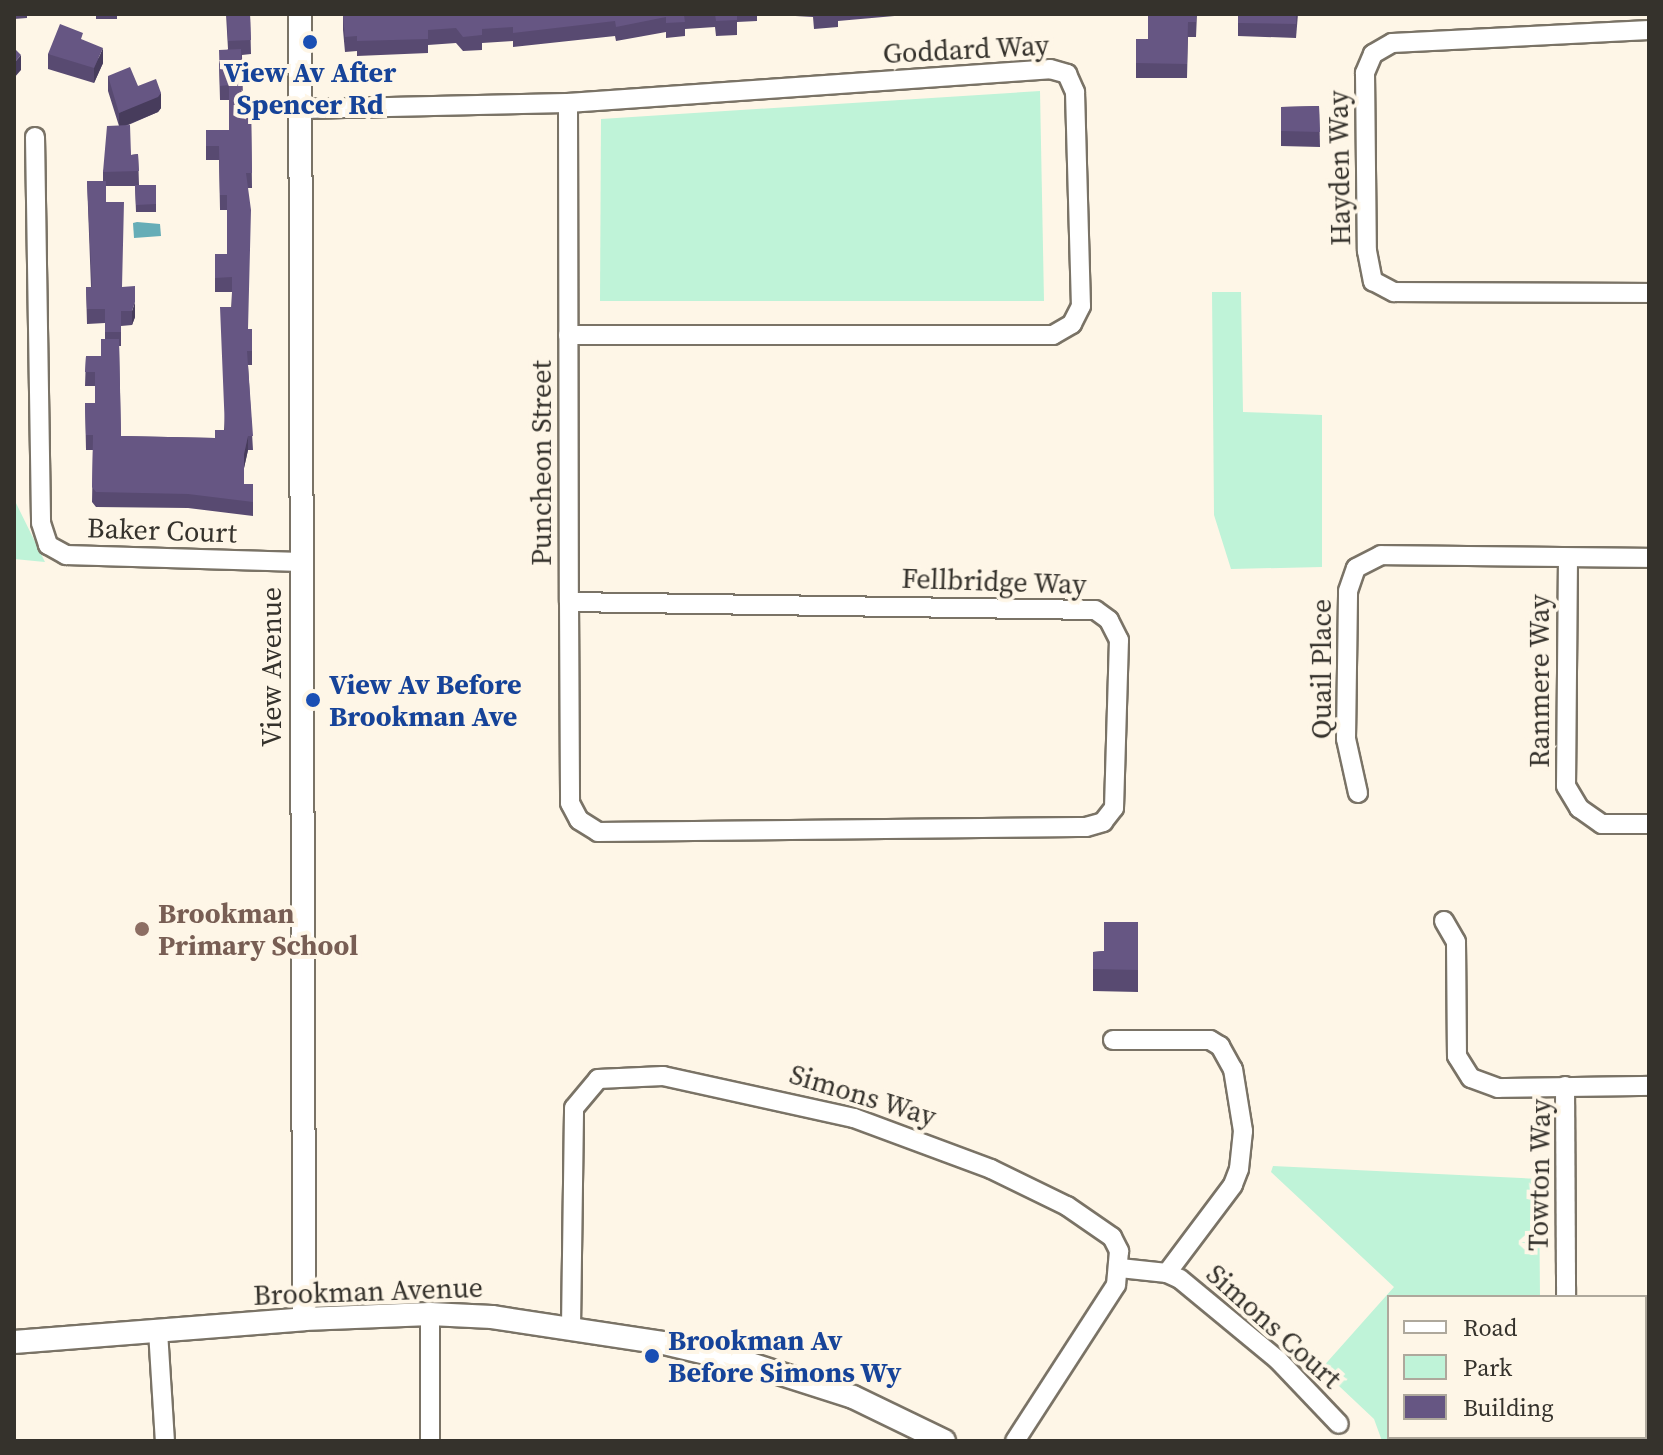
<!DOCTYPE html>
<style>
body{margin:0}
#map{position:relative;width:1663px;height:1455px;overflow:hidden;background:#fef6e7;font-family:"Source Serif 4",serif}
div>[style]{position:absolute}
.green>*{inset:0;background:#bff3d8}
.water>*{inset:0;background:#66adb7}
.roads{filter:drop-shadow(2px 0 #7a7366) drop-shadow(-2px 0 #7a7366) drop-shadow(0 2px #7a7366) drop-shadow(0 -2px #7a7366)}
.minor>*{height:18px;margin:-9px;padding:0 9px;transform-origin:9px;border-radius:9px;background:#fff}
.tertiary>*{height:22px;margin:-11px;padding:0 11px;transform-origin:11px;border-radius:11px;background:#fff}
.wall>*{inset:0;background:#584a71}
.shaded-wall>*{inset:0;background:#473c5c}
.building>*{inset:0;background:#665683}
.dots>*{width:22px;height:22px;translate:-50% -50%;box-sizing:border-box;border:4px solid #fef6e7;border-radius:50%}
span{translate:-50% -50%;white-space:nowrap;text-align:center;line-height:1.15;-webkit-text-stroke:8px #fef6e7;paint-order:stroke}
.street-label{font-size:28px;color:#35322c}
.transit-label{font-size:28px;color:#164399;font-weight:700}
.left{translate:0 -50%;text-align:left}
.education-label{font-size:28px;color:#785e54;font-weight:700}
.frame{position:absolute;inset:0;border:16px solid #35322c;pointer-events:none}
.legend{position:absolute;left:1387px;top:1295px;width:260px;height:144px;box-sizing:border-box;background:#fef6e7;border:2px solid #aea89c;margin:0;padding:10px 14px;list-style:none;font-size:24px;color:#35322c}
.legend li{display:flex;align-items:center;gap:16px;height:40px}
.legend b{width:40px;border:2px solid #aea89c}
</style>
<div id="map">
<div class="green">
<div style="clip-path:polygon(1040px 91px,1044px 301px,600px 301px,601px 119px)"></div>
<div style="clip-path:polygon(1212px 292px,1241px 292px,1243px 412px,1322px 415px,1322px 567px,1231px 569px,1214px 515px)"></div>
<div style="clip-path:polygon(14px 405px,14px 499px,45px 562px,14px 559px)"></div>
<div style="clip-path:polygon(1273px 1166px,1539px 1179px,1540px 1297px,1389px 1297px,1389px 1437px,1463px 1437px,1458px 1441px,1382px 1441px,1374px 1419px,1321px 1369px,1394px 1287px,1271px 1172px)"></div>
</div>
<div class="water">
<div style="clip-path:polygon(137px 222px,160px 224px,161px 236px,134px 238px,133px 223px)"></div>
</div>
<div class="roads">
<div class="minor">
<div style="left:1649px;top:30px;width:257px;rotate:177.1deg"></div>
<div style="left:1392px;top:43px;width:22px;rotate:150deg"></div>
<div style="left:1373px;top:54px;width:21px;rotate:113deg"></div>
<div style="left:1365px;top:73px;width:178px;rotate:89.4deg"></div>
<div style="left:1367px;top:251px;width:31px;rotate:79deg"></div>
<div style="left:1373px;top:281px;width:24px;rotate:28deg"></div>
<div style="left:1394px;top:292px;width:255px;rotate:0.2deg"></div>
<div style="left:568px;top:103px;width:499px;rotate:89.9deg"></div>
<div style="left:569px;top:602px;width:201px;rotate:89.7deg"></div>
<div style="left:570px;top:803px;width:19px;rotate:62deg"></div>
<div style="left:579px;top:820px;width:22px;rotate:32deg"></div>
<div style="left:598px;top:832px;width:488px;rotate:-0.6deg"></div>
<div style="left:1086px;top:827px;width:18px;rotate:-16deg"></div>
<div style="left:1103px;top:822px;width:18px;rotate:-52deg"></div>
<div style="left:1114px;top:808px;width:168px;rotate:-88.3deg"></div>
<div style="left:1119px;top:640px;width:22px;rotate:-117deg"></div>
<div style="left:1109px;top:620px;width:17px;rotate:-144deg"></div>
<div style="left:1095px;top:610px;width:526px;rotate:-179.13deg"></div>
<div style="left:299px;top:109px;width:269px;rotate:-1.3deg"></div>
<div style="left:568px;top:103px;width:483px;rotate:-4deg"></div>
<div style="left:1050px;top:69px;width:18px;rotate:16deg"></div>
<div style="left:1067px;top:74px;width:20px;rotate:66deg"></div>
<div style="left:1075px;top:92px;width:214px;rotate:88.4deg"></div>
<div style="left:1081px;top:306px;width:20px;rotate:117deg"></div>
<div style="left:1072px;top:324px;width:22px;rotate:150deg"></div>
<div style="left:1053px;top:335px;width:485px;rotate:180deg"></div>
<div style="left:35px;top:137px;width:386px;rotate:89.1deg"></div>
<div style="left:41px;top:523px;width:23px;rotate:72deg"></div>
<div style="left:48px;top:545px;width:21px;rotate:29deg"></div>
<div style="left:66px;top:555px;width:235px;rotate:1.7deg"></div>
<div style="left:1568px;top:558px;width:228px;rotate:90.5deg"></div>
<div style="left:1566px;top:786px;width:26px;rotate:59deg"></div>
<div style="left:1579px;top:808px;width:28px;rotate:35deg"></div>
<div style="left:1602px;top:824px;width:47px"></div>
<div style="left:1358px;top:793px;width:55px;rotate:-102.5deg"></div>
<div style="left:1346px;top:739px;width:148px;rotate:-89.2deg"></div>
<div style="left:1348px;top:591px;width:24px;rotate:-71deg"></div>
<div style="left:1356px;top:568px;width:28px;rotate:-27deg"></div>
<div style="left:1381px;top:555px;width:268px;rotate:0.6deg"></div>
<div style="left:1444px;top:921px;width:24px;rotate:60deg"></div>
<div style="left:1456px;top:942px;width:114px;rotate:89.5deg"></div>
<div style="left:1457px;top:1056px;width:26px;rotate:58deg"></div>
<div style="left:1471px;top:1078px;width:29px;rotate:20deg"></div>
<div style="left:1498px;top:1088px;width:151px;rotate:-0.8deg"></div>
<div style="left:1113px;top:1040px;width:97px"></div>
<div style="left:1210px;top:1040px;width:12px;rotate:31deg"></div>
<div style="left:1220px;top:1046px;width:26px;rotate:61deg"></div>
<div style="left:1233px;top:1069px;width:63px;rotate:80.8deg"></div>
<div style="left:1243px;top:1131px;width:38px;rotate:96deg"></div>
<div style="left:1239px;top:1169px;width:17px;rotate:111deg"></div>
<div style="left:1233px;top:1185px;width:110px;rotate:126.9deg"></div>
<div style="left:1565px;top:1086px;width:211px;rotate:89.7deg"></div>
<div style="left:1120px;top:1268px;width:47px;rotate:6.1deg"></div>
<div style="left:1167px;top:1273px;width:14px;rotate:25deg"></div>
<div style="left:1180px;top:1279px;width:127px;rotate:39.6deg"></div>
<div style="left:1278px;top:1360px;width:88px;rotate:46.4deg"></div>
<div style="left:430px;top:1314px;width:127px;rotate:90deg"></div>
<div style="left:571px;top:1327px;width:219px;rotate:-89.2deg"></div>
<div style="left:574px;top:1108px;width:38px;rotate:-50deg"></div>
<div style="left:598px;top:1079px;width:65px;rotate:-2.6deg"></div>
<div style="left:663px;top:1076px;width:196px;rotate:12.4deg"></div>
<div style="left:854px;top:1118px;width:146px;rotate:20.4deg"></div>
<div style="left:991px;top:1169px;width:85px;rotate:26deg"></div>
<div style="left:1067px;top:1206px;width:55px;rotate:34.6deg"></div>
<div style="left:1112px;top:1237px;width:16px;rotate:63deg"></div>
<div style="left:1119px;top:1251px;width:34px;rotate:95deg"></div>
<div style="left:1116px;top:1285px;width:186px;rotate:122.9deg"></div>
<div style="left:158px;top:1331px;width:110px;rotate:86.4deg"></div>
<div style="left:1645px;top:1348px;width:4px"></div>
</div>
<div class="tertiary">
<div style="left:300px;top:14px;width:1305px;rotate:89.82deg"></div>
<div style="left:14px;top:1342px;width:291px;rotate:-4.5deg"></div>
<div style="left:304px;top:1319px;width:126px;rotate:-2.3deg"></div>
<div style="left:430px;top:1314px;width:62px;rotate:2.8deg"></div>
<div style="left:492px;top:1317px;width:174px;rotate:8.6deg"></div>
<div style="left:664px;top:1343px;width:82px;rotate:13.4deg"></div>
<div style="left:744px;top:1362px;width:114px;rotate:17.8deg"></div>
<div style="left:853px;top:1397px;width:101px;rotate:25.8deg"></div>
</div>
</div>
<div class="wall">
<div style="clip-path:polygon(14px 14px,27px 14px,27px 18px,14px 19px)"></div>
<div style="clip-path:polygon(96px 14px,117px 14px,117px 19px,96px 19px)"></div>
<div style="clip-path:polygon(226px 14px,250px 14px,251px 54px,242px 55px,243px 108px,251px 108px,252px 188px,248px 188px,248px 329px,252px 344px,252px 365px,248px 365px,253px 450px,248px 450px,244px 468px,244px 484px,253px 484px,253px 516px,188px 508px,96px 507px,92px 502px,93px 450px,86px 450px,85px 403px,95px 403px,95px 386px,85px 386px,86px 356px,101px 356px,105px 339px,105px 323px,87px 324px,86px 287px,91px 287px,87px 181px,103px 181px,103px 172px,119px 126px,108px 91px,108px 76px,138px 86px,161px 108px,158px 112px,126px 126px,131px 155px,138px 154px,139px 185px,156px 185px,156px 212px,136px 212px,135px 186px,106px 186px,106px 202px,122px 287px,135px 317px,132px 325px,121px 326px,121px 346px,119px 346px,121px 436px,215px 438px,224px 430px,232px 292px,215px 292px,215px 254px,227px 254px,227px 210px,220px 210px,219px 160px,206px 160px,206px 130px,229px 130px,229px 100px,220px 100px,219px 64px,228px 49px)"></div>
<div style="clip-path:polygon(355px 14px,757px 14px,757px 21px,737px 22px,737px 35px,716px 36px,715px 27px,685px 29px,685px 36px,666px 38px,666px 32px,616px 41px,615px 36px,513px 47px,513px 41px,482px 43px,482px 50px,463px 51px,456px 43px,428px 45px,428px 53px,357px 56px,357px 51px,345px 52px,343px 30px,343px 15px)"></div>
<div style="clip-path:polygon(760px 14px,917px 14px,838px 21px,838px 27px,814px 29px,813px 17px)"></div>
<div style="clip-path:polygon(1197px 14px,1196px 37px,1188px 37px,1187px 78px,1136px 78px,1136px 39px,1148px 39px)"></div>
<div style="clip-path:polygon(1238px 14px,1298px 14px,1296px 38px,1238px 36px)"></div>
<div style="clip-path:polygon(83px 40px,103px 63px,94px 83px,48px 69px,48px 54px)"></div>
<div style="clip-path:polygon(1319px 106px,1320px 147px,1281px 146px,1281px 107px)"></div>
<div style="clip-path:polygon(1138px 922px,1138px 992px,1093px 991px,1093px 952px,1104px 951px)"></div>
</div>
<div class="shaded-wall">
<div style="clip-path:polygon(103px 48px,103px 63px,94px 83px,94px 68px)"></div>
<div style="clip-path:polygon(21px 55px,21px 70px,14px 78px,14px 63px)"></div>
<div style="clip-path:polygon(161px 93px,161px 108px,158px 112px,119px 128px,119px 113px)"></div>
<div style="clip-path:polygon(135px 302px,135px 317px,132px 325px,132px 311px)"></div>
<div style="clip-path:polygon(248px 436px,248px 450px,244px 468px,244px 454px)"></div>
</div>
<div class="building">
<div style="clip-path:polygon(227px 14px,250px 14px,251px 40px,228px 41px)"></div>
<div style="clip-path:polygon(355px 14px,691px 14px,684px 15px,685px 22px,666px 23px,666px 17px,616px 27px,615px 21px,513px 33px,513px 27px,482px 29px,482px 35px,463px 37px,456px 28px,428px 30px,428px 39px,357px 41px,357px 36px,345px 37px,343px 15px)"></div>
<div style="clip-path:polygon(715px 14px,737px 14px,737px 20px,716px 21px)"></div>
<div style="clip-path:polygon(1148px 14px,1196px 14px,1196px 22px,1188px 22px,1187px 64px,1136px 63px,1136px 39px,1148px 39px)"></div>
<div style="clip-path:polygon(1238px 14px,1296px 14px,1296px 24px,1238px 23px)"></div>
<div style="clip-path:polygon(60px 24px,83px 33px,81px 39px,103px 48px,94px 68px,48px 54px)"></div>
<div style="clip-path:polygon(14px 48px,21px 55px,14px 63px)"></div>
<div style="clip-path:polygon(241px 49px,243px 108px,251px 108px,252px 173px,246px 173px,251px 210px,248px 329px,252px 329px,252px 351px,247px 351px,253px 436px,248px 436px,244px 454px,244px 484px,253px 484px,253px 502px,188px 494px,96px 492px,92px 487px,93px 435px,86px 435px,85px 403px,95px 403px,95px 372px,85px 372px,86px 356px,101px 356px,101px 339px,119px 339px,121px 436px,215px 438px,215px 430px,225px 430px,220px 307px,232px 307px,232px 277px,215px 278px,215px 254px,227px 254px,227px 195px,220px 195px,219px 146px,206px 146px,206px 130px,229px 130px,229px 85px,220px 86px,219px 50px)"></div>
<div style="clip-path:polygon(130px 67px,138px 86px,156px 79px,161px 93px,158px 97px,119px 113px,108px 76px)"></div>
<div style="clip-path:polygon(1319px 106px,1320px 132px,1281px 131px,1281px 107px)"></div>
<div style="clip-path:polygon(130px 125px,131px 155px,138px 154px,139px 171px,103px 172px,107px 126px)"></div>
<div style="clip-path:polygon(87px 181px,106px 181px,106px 202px,124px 202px,122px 287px,135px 286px,135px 302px,132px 311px,121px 311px,121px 332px,105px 332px,105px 309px,87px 309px,86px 287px,92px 287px)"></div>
<div style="clip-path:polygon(135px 185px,156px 185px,156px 204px,136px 205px)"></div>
<div style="clip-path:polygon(1104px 922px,1138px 922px,1138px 970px,1093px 969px,1093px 952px,1104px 951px)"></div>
</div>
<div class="dots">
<div style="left:310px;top:42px;background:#1a4fb4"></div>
<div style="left:313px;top:700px;background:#1a4fb4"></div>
<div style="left:142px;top:929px;background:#8d6e63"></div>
<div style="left:652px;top:1356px;background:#1a4fb4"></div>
</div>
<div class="street-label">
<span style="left:966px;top:49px;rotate:-3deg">Goddard Way</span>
<span style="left:1339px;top:168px;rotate:-91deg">Hayden Way</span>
<span style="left:541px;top:463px;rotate:-90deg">Puncheon Street</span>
<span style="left:162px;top:530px;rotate:2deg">Baker Court</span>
<span style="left:994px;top:581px;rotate:2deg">Fellbridge Way</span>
<span style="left:271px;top:667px;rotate:-90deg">View Avenue</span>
<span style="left:1321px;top:669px;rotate:-90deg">Quail Place</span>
<span style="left:1539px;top:681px;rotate:-90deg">Ranmere Way</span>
<span style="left:863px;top:1095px;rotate:17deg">Simons Way</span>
<span style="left:1539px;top:1175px;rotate:-89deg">Towton Way</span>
<span style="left:368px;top:1291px;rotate:-2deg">Brookman Avenue</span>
<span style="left:1274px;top:1326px;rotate:42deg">Simons Court</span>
</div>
<div class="transit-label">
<span style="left:310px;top:88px">View Av After<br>Spencer Rd</span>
<span class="left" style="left:329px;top:700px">View Av Before<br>Brookman Ave</span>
<span class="left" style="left:668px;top:1356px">Brookman Av<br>Before Simons Wy</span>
</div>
<div class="education-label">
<span class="left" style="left:158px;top:929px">Brookman<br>Primary School</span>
</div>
<div class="frame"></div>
<ul class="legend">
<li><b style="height:10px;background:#fff"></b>Road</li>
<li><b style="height:22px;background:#bff3d8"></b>Park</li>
<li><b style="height:22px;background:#665683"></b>Building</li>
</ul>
</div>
